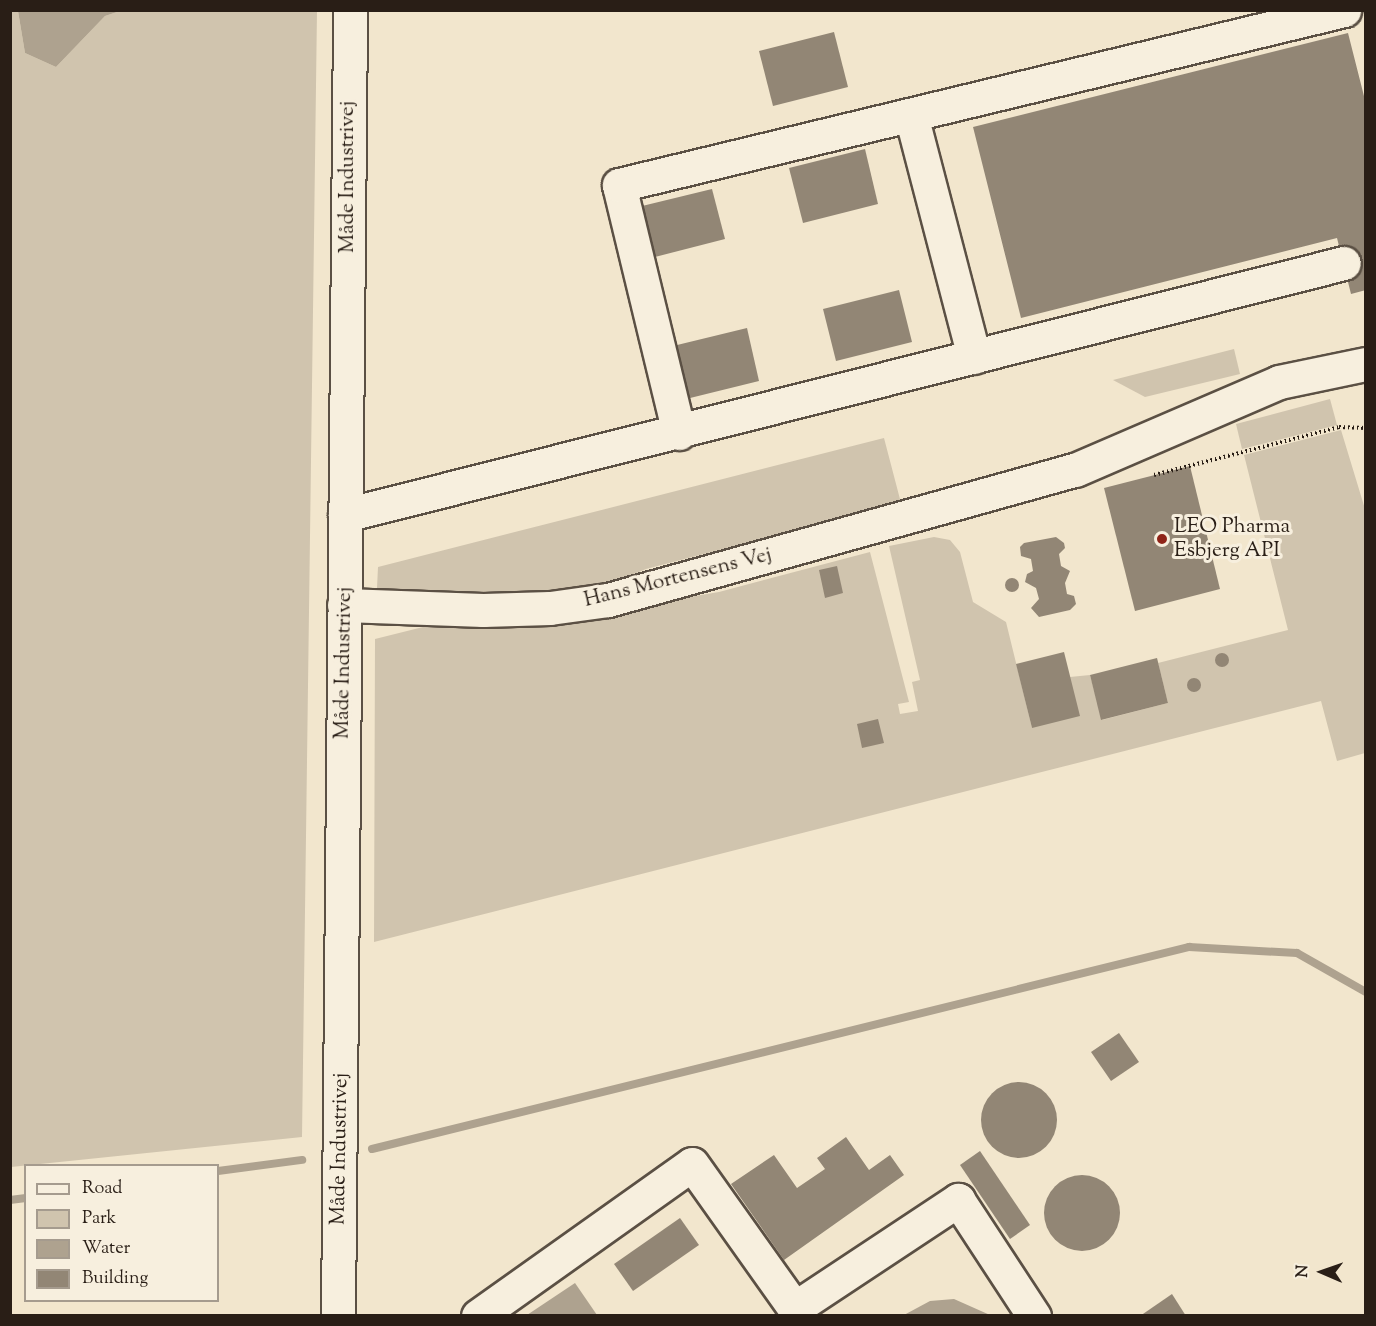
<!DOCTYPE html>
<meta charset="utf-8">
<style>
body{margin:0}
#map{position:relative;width:1376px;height:1326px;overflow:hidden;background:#f2e6cd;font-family:"Sorts Mill Goudy",serif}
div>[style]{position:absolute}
.green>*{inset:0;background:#d0c4ae}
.water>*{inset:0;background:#aea28f}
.stream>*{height:8px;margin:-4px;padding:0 4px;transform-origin:4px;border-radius:4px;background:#aea28f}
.building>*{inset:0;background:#928675}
.round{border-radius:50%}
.path>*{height:4px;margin-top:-2px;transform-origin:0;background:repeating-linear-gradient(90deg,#291e16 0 1.5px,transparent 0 4.5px)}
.roads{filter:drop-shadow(2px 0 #5b5044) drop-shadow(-2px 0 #5b5044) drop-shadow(0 2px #5b5044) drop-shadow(0 -2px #5b5044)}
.minor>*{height:33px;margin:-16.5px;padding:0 16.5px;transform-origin:16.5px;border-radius:16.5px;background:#f7efde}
.dots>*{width:16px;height:16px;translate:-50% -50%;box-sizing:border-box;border:3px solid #f7efde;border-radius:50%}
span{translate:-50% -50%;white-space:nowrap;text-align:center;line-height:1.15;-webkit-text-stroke:6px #f7efde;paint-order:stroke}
.street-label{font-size:21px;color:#291e16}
.poi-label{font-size:21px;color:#291e16}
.left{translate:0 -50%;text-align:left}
.frame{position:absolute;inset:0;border:12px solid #291e16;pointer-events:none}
.legend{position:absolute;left:24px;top:1164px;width:195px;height:138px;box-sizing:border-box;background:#f7efde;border:2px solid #a59b8e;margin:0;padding:8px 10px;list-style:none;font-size:18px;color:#291e16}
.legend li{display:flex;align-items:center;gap:12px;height:30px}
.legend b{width:30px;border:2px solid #a59b8e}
.north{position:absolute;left:1292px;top:1242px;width:60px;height:60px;-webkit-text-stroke:4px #f7efde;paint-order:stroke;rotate:272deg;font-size:16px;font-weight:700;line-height:24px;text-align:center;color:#291e16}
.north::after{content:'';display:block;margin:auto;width:21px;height:27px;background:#291e16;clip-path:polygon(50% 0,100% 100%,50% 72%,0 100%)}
</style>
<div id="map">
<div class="green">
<div style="clip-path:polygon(10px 11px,18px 11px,25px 53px,56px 67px,105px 16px,120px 11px,317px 11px,302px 1137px,11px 1167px)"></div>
<div style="clip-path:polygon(1234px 349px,1240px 374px,1145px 397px,1113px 380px)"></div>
<div style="clip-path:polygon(1330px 399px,1337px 425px,1242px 449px,1236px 424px)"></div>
<div style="clip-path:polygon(1341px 430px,1365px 509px,1365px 753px,1337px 761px,1321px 701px,374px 942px,375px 639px,435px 624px,611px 610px,719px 592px,870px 552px,909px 702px,898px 704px,900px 714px,918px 711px,912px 682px,920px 680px,889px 546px,934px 537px,950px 540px,960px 552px,973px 602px,1006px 622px,1032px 728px,1070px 677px,1090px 675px,1102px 720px,1168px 703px,1158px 663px,1288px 630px,1244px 455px)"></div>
<div style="clip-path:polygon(884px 438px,901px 503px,646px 569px,586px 594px,421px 597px,377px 588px,378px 567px)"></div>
</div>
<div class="water">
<div style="clip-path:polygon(18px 11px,18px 10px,120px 11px,105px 16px,56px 67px,25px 53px)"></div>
<div style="clip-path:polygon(575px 1283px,597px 1315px,527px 1315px)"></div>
<div style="clip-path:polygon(954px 1299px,990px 1315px,904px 1315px,930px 1301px)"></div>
</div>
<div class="stream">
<div style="left:372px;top:1149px;width:842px;rotate:-13.89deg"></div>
<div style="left:1189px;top:947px;width:108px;rotate:3.2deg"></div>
<div style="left:1297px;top:953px;width:79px;rotate:29.5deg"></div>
<div style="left:218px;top:1171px;width:85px;rotate:-7.5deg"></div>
<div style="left:10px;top:1200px;width:16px;rotate:-7deg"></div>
</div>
<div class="building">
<div style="clip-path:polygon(834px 32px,848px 87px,773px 106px,759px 51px)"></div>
<div style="clip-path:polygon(1348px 33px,1366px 104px,1366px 290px,1351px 294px,1337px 238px,1021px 318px,973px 127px)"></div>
<div style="clip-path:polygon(865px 149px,878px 204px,803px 223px,789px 168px)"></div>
<div style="clip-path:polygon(712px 189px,725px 239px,651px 258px,638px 207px)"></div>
<div style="clip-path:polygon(899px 290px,912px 342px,836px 361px,823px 309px)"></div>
<div style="clip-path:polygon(747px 328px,759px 381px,686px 399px,673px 346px)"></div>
<div style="clip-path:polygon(1190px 466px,1220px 589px,1135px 611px,1104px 488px)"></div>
<div style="clip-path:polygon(1056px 537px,1064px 543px,1065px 548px,1059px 554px,1061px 566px,1070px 571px,1065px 583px,1067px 594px,1074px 596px,1076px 604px,1070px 610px,1039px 617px,1031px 608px,1039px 599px,1036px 588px,1025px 582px,1027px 574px,1033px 571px,1031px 559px,1021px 556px,1020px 547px,1024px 543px)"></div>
<div style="clip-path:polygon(837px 566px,843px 593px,825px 598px,819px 570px)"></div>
<div class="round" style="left:1005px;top:578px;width:14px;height:14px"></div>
<div style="clip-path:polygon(1064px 652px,1080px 716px,1032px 728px,1016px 664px)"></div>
<div class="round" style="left:1215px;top:653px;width:14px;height:14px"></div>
<div style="clip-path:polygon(1157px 658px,1168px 703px,1101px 720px,1090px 675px)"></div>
<div class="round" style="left:1187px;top:678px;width:14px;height:14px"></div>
<div style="clip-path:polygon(878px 719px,884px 743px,862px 748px,857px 724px)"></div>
<div style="clip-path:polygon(1119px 1033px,1139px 1062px,1111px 1081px,1091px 1052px)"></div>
<div class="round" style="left:981px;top:1082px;width:76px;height:76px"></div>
<div style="clip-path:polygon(846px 1137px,869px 1170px,890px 1155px,904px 1175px,784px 1260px,731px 1184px,774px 1155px,797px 1188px,825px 1169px,817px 1158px)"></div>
<div style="clip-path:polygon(980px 1151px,1030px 1225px,1010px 1239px,960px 1165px)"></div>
<div class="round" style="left:1044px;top:1175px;width:76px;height:76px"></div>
<div style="clip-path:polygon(680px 1218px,699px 1245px,633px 1291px,614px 1264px)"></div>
<div style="clip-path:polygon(1172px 1294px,1186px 1316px,1140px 1316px)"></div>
</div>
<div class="path">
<div style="left:1154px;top:475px;width:191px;rotate:-14.5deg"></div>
<div style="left:1339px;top:427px;width:27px;rotate:2deg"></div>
</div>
<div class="roads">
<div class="minor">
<div style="left:911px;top:115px;width:250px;rotate:75.4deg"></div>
<div style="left:679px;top:433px;width:255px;rotate:-103.6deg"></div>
<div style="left:619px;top:185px;width:746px;rotate:-13.57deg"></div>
<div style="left:345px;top:515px;width:1030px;rotate:-14.16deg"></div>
<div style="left:344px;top:605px;width:139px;rotate:2.1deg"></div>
<div style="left:483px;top:610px;width:67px;rotate:-1.7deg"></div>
<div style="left:550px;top:608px;width:59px;rotate:-7.9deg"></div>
<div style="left:608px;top:600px;width:485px;rotate:-15.6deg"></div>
<div style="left:1075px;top:470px;width:222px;rotate:-23.3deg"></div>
<div style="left:1279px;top:382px;width:89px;rotate:-11.7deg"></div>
<div style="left:795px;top:1308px;width:196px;rotate:-33.5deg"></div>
<div style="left:958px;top:1200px;width:139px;rotate:56.8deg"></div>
<div style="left:338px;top:1316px;width:1306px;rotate:-89.47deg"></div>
<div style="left:478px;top:1316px;width:262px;rotate:-35.4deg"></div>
<div style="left:692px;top:1164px;width:186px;rotate:54.6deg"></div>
</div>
</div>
<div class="dots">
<div style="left:1162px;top:539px;background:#8f2418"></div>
</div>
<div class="street-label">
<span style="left:348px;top:177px;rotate:-90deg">Måde Industrivej</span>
<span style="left:678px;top:578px;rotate:-14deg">Hans Mortensens Vej</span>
<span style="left:344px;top:663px;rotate:-89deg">Måde Industrivej</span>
<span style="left:340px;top:1149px;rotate:-89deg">Måde Industrivej</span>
</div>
<div class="poi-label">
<span class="left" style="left:1174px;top:539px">LEO Pharma<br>Esbjerg API</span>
</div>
<div class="frame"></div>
<ul class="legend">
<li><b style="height:8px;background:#f7efde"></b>Road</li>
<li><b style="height:16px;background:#d0c4ae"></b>Park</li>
<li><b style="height:16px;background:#aea28f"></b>Water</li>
<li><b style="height:16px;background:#928675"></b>Building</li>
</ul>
<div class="north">N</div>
</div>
